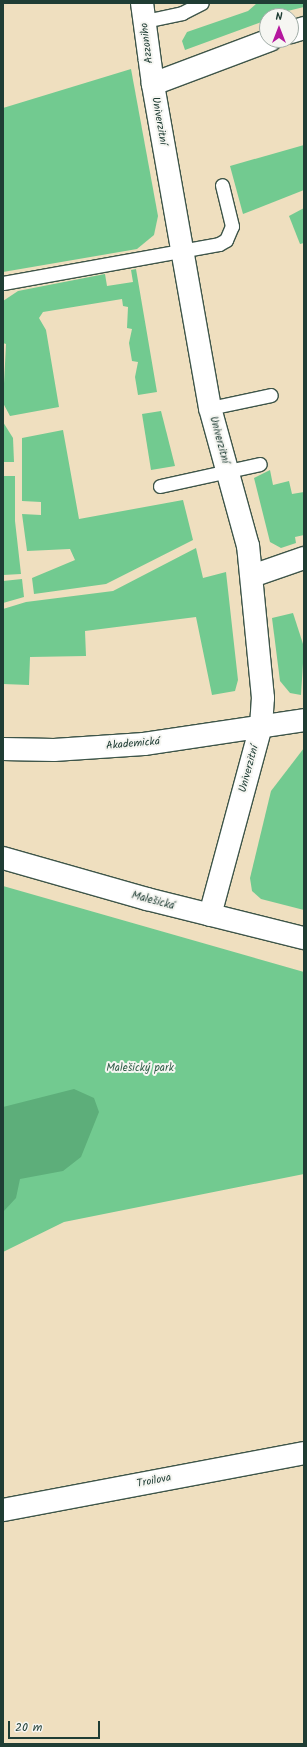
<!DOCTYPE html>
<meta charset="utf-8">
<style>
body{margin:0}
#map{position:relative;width:307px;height:1747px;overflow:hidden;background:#efdfbf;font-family:Kalam,sans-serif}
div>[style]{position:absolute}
.green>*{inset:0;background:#72ca90}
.forest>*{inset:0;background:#5dae7a}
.roads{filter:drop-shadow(1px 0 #3e5549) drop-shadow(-1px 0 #3e5549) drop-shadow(0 1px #3e5549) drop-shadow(0 -1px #3e5549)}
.service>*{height:13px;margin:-6.5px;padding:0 6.5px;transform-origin:6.5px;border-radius:6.5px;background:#fff}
.minor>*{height:22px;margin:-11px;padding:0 11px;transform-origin:11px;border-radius:11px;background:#fff}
.tertiary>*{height:22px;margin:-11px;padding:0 11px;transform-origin:11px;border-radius:11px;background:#fff}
span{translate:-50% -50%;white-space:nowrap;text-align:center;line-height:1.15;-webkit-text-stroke:4px #f6f6f2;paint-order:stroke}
.street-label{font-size:11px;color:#1f3d34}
.park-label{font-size:11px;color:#34604b}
.frame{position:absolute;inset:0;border:4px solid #1f3d34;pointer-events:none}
.north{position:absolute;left:259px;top:8px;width:40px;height:40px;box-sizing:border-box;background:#f6f6f2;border:1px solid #a0aca6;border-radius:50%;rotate:0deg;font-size:11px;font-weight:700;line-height:16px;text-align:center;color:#1f3d34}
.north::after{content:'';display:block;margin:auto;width:14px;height:18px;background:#b5179e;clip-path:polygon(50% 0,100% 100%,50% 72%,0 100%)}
.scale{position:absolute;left:8px;top:1721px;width:92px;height:18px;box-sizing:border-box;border:2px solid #1f3d34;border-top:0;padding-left:5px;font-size:12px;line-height:14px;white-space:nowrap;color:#1f3d34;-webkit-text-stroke:3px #f6f6f2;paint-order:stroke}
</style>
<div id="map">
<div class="green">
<div style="clip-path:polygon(257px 3px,304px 3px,304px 7px,267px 16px,267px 20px,185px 50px,182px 41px,187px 32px,248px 11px)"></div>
<div style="clip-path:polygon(131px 69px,158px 216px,154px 235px,137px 249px,3px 272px,3px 108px)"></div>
<div style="clip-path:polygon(304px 145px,304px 190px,243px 214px,230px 166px)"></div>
<div style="clip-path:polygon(304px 208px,304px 243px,300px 244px,289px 216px)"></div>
<div style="clip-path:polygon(136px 269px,157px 392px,138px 395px,135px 377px,138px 362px,132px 361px,129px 343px,132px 329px,127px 328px,128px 307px,123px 306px,122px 299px,43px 312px,39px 318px,46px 330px,59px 407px,10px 416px,3px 403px,6px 344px,3px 343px,3px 301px,18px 291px,105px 274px,107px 286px,133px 282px,131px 270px)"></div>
<div style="clip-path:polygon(161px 411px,175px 466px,151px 470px,142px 414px)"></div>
<div style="clip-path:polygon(3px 422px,13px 438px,14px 462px,3px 462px)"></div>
<div style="clip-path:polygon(63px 430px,79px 519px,183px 500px,193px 540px,106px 584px,34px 594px,32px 578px,75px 560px,70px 549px,27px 551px,22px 514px,41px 515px,41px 502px,22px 501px,22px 438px)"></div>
<div style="clip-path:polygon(270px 470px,273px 485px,289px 481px,292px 494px,304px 492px,304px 535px,295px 537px,296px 543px,281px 548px,270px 542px,254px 478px)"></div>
<div style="clip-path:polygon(3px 476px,15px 476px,15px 521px,21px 574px,3px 575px)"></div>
<div style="clip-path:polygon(196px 548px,203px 578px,226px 572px,238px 680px,235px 691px,212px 695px,196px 617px,85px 631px,86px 656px,30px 657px,29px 685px,3px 684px,3px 609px,26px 602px,113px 591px)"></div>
<div style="clip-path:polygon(22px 579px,24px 597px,3px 603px,3px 581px)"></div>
<div style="clip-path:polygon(293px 613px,304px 647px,301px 695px,290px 693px,280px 681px,272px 618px)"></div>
<div style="clip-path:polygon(304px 748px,304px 910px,261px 899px,252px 891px,250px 878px,271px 791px)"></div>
<div style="clip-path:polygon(3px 886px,304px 972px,304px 1174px,64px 1222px,3px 1252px)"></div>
</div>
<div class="forest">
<div style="clip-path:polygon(74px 1089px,94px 1098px,99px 1112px,81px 1157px,63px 1171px,20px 1179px,16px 1198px,3px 1212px,3px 1107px)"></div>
</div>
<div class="roads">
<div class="service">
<div style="left:145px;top:21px;width:38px;rotate:-12deg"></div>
<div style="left:182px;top:13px;width:22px;rotate:-27deg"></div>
<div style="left:3px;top:283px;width:219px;rotate:-10.2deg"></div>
<div style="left:219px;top:244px;width:8px;rotate:-30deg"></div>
<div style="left:226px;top:240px;width:15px;rotate:-67deg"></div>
<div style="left:232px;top:226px;width:42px;rotate:-103.7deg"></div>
<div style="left:210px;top:408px;width:62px;rotate:-12deg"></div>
<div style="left:160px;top:486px;width:102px;rotate:-12.4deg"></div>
</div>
<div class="minor">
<div style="left:142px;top:3px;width:82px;rotate:82.3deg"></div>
<div style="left:291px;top:32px;width:14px;rotate:-17deg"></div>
<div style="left:252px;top:576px;width:55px;rotate:-19.1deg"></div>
<div style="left:3px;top:749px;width:51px;rotate:1.1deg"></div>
<div style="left:54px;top:750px;width:90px;rotate:-3.8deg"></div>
<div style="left:144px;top:744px;width:162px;rotate:-8.5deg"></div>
<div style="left:210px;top:915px;width:196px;rotate:-74.9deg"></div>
<div style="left:261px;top:726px;width:28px;rotate:-86deg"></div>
<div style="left:263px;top:698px;width:153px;rotate:-95.6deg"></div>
<div style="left:248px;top:546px;width:143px;rotate:-105.4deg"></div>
<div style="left:210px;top:408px;width:329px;rotate:-100deg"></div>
<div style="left:153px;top:84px;width:125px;rotate:-20.6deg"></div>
<div style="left:3px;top:1510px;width:306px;rotate:-10.7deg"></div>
</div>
<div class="tertiary">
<div style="left:3px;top:858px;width:150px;rotate:15.9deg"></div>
<div style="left:147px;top:899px;width:162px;rotate:14deg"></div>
</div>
</div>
<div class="street-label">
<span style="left:147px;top:43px;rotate:-97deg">Azzoniho</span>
<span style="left:159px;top:121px;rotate:80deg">Univerzitní</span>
<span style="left:219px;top:440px;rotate:75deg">Univerzitní</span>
<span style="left:133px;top:744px;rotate:-5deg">Akademická</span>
<span style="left:249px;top:769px;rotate:-75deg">Univerzitní</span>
<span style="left:153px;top:901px;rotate:15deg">Malešická</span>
<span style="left:154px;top:1481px;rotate:-11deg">Troilova</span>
</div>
<div class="park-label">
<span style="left:140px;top:1068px">Malešický park</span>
</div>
<div class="frame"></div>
<div class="north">N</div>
<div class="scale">20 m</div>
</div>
